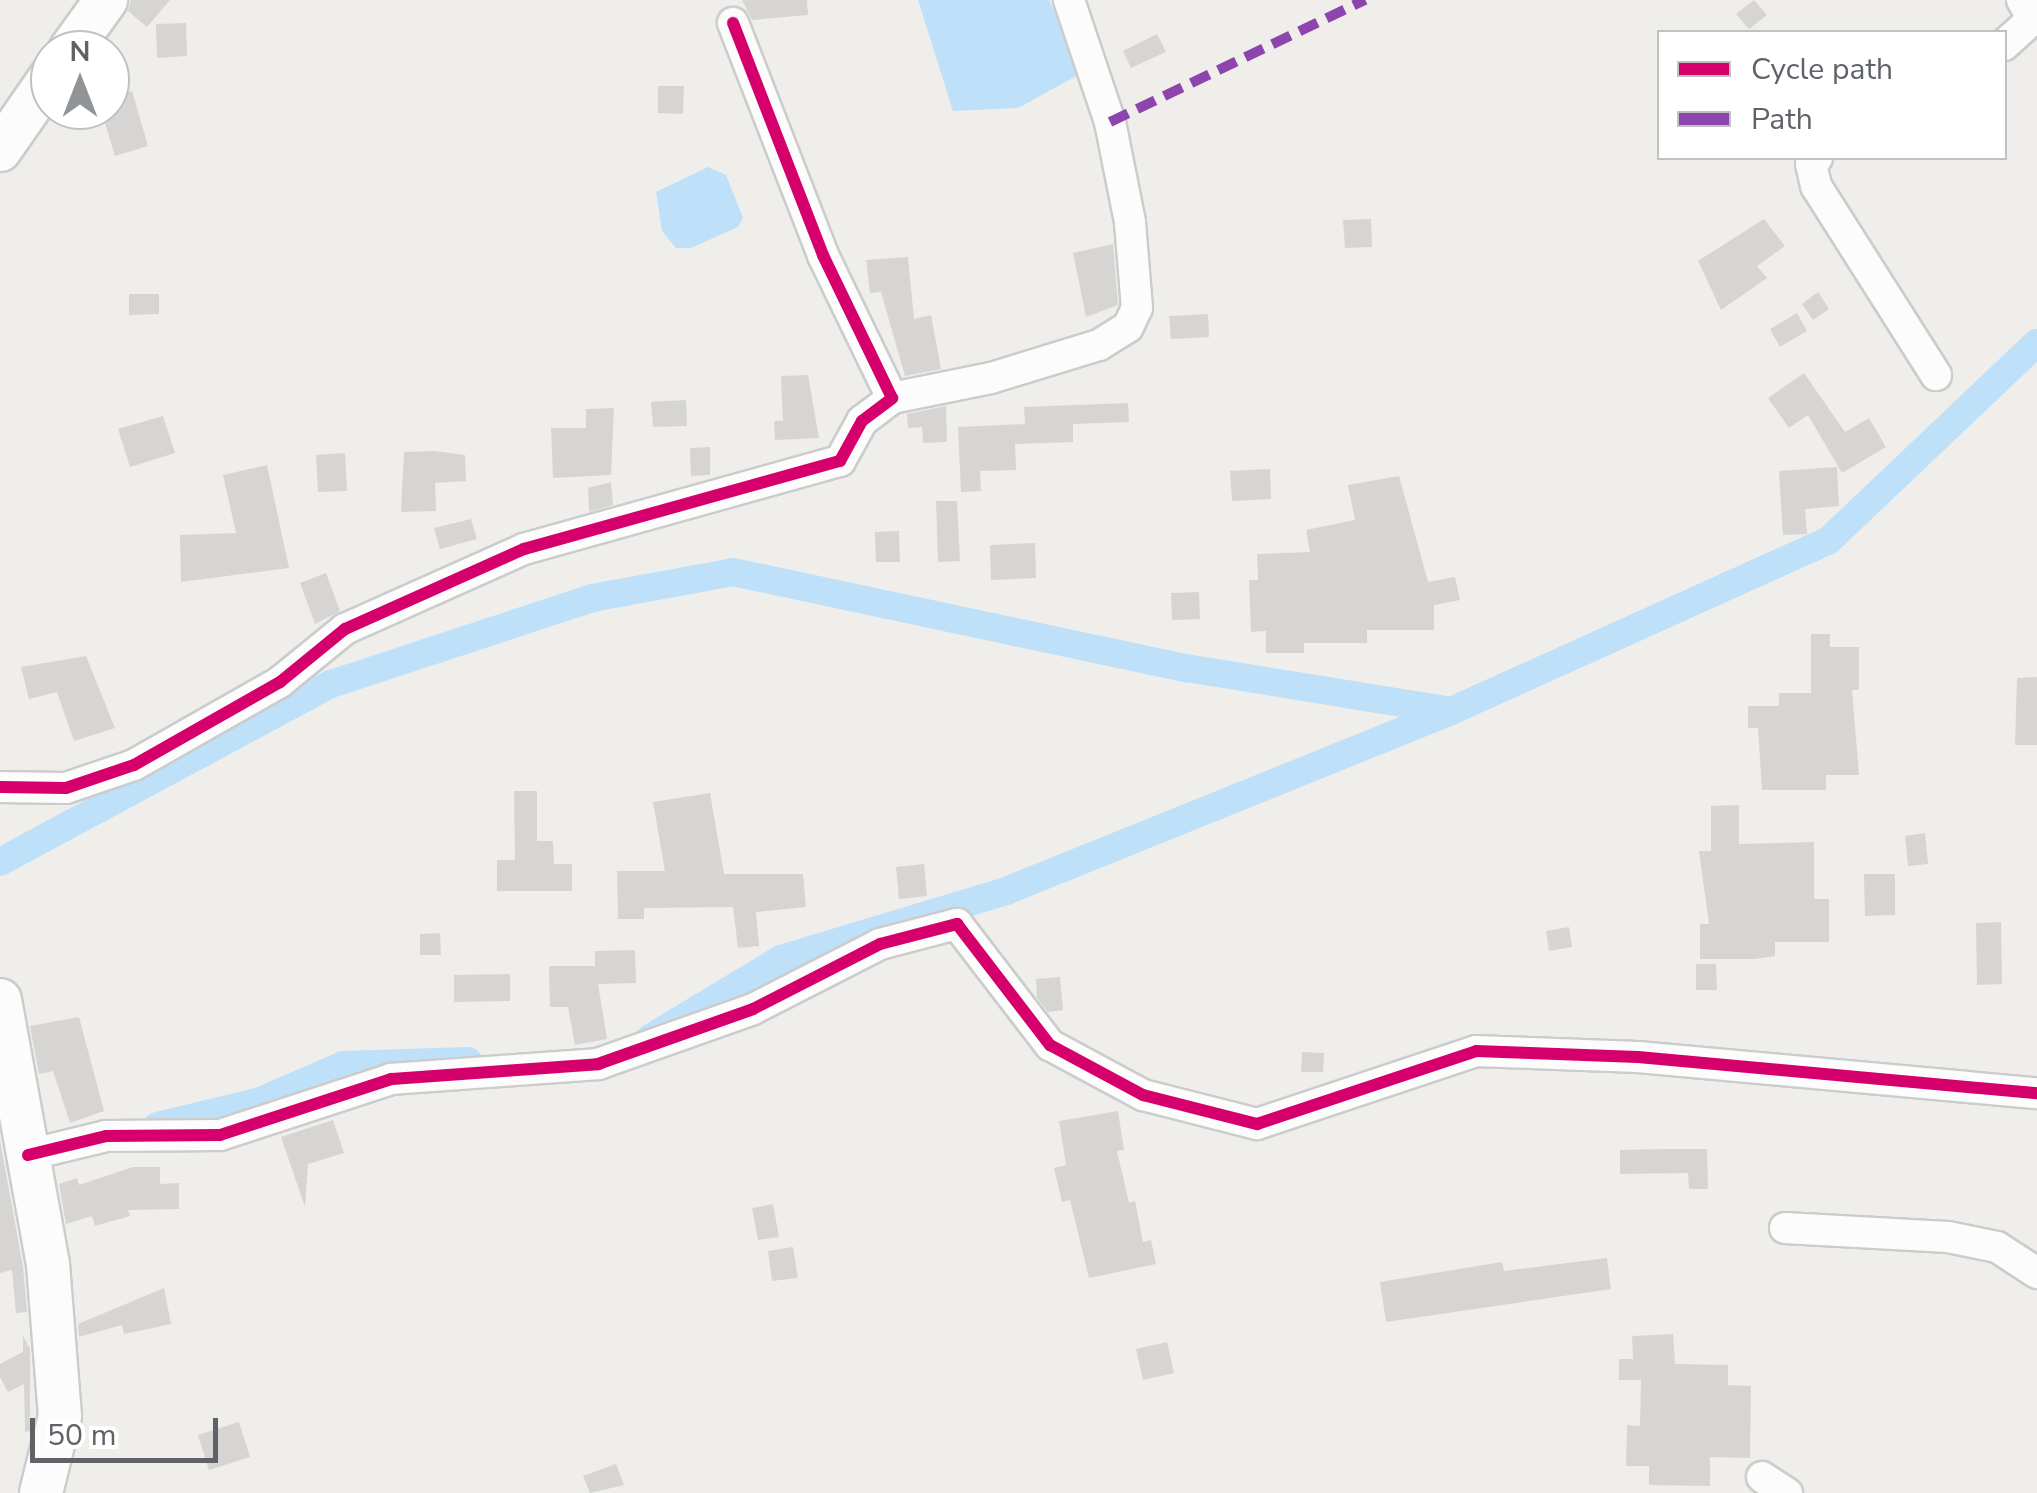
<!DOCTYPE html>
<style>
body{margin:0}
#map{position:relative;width:2037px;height:1493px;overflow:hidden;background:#efeeea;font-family:"Nunito Sans",sans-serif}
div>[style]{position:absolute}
.water>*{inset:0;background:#bfe0f9}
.canal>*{height:28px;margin:-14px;padding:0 14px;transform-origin:14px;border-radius:14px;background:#bfe0f9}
.building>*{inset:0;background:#d6d5d3}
.roads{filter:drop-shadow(2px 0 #cbcccc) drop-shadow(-2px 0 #cbcccc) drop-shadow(0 2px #cbcccc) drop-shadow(0 -2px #cbcccc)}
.street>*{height:30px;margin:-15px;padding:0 15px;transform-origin:15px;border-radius:15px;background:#fdfcfc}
.secondary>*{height:42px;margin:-21px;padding:0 21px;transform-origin:21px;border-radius:21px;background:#fdfcfc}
.quiet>*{height:10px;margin-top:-5px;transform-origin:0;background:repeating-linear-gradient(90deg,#8e44ad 0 20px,transparent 0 30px)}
.cycleway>*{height:12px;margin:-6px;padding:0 6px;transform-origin:6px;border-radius:6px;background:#d6006c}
span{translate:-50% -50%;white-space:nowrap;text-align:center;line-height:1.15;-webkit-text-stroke:9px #fff;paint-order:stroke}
.legend{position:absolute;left:1657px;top:30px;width:350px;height:130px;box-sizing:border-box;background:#fff;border:2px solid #bfc1c3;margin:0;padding:12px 18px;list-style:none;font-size:30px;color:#5f6368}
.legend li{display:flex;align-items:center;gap:20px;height:50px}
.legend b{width:50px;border:2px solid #bfc1c3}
.north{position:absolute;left:30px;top:30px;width:100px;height:100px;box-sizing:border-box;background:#fff;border:2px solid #bfc1c3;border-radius:50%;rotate:0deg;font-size:28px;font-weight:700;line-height:40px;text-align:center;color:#5f6368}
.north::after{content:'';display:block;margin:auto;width:35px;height:45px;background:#919496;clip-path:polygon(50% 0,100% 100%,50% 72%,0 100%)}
.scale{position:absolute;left:30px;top:1418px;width:188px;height:45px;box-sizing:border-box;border:5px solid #5f6368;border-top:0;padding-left:12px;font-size:30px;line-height:35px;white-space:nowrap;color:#5f6368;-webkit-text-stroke:8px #fff;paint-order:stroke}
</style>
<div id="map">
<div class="water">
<div style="clip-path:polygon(918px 0,1049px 0,1082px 73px,1018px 108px,953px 111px)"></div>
<div style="clip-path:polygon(708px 167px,726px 175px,743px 218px,738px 227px,691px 248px,676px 248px,662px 231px,656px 192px)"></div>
</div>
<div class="canal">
<div style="left:0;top:862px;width:376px;rotate:-28.3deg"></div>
<div style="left:331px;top:684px;width:275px;rotate:-18.2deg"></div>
<div style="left:592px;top:598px;width:143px;rotate:-10.4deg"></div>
<div style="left:733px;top:572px;width:463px;rotate:12deg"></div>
<div style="left:1186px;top:668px;width:268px;rotate:9.2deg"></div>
<div style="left:1451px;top:711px;width:414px;rotate:-24.3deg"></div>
<div style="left:1828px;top:541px;width:288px;rotate:-43.5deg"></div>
<div style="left:650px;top:1038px;width:153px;rotate:-31.1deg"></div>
<div style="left:781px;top:959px;width:235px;rotate:-16.8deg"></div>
<div style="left:1006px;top:891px;width:479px;rotate:-22deg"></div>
<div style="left:157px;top:1126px;width:106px;rotate:-13.6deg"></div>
<div style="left:260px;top:1101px;width:90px;rotate:-23.4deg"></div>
<div style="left:343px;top:1065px;width:125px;rotate:-1.8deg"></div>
</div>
<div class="building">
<div style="clip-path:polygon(131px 0,170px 0,147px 27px,128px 11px)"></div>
<div style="clip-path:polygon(742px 0,807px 0,808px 15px,752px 20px)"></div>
<div style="clip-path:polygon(1754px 0,1767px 15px,1749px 29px,1736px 14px)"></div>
<div style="clip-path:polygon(186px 23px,187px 56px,157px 58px,156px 24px)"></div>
<div style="clip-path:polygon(1157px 34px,1166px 52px,1131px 68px,1123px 51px)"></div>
<div style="clip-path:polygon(658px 86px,684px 86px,683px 114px,658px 113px)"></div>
<div style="clip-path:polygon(132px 91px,148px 146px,115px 156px,101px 110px,110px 110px,110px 97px)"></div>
<div style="clip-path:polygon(1371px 219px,1372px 247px,1345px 248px,1343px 220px)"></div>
<div style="clip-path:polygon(1764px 219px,1785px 246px,1757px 266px,1767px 278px,1721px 310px,1698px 261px)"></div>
<div style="clip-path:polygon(1113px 244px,1118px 305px,1086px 317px,1073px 253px)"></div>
<div style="clip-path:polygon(908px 257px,914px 319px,931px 315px,941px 369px,905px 376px,881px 292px,870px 293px,866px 260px)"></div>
<div style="clip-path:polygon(1818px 292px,1829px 309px,1813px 320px,1802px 304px)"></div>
<div style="clip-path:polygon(129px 294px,159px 294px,159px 314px,129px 315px)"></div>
<div style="clip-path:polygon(1797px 313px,1807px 331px,1780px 347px,1770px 329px)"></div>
<div style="clip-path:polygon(1208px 314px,1209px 337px,1171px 339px,1169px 316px)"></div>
<div style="clip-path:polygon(1804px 373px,1845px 432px,1869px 418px,1886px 447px,1842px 473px,1808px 415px,1789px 428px,1768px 398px)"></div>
<div style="clip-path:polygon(808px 375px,819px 438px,775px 440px,774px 421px,783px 421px,781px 376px)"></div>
<div style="clip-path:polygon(686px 400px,687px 426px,653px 427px,651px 402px)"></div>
<div style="clip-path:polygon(1128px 403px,1129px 422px,1073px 424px,1073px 442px,1015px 444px,1016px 470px,980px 471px,981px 491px,961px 492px,958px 427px,1025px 424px,1024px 407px)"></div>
<div style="clip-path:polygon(946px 406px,947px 442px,923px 443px,922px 427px,908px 428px,907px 414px)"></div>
<div style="clip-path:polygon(614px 408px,611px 475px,553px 478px,551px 428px,586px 428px,586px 409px)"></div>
<div style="clip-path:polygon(163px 416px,175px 453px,130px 467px,118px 429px)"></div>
<div style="clip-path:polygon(710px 447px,710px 475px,691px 476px,690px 448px)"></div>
<div style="clip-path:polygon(434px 451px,465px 455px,466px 481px,435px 483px,436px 511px,401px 512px,404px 452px)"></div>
<div style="clip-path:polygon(345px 453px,347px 491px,318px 492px,316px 455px)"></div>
<div style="clip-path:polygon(267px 465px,289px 568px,181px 582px,180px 535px,236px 533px,223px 475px)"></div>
<div style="clip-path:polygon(1837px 467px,1839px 506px,1805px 509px,1807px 534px,1783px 535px,1779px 471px)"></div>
<div style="clip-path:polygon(1270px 469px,1271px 499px,1232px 501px,1230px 471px)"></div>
<div style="clip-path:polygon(1399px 476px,1428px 582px,1455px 577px,1460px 600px,1434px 605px,1434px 630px,1367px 630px,1367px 643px,1304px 643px,1304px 653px,1266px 653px,1266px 631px,1251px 632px,1249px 580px,1258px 580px,1257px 554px,1310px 552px,1306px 530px,1355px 520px,1348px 485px)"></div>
<div style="clip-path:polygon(611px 482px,613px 505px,589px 512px,588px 488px)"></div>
<div style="clip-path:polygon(936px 501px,957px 501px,960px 561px,938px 562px)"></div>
<div style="clip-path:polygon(471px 519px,477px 539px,440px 549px,434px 528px)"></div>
<div style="clip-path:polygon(899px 531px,900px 562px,876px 562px,875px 532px)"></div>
<div style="clip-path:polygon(1035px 543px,1036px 578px,991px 580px,990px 545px)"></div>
<div style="clip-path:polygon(326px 573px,340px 611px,315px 624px,300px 583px)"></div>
<div style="clip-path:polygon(1199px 592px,1200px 619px,1172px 620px,1171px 593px)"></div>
<div style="clip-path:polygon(1811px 634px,1830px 634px,1830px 647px,1859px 647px,1859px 690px,1852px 690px,1859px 775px,1826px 775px,1826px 790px,1762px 790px,1758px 728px,1748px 728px,1748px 706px,1779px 706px,1779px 693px,1811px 693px)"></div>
<div style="clip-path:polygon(86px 656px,115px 728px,74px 741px,57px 692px,29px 699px,21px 667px)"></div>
<div style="clip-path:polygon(2037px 677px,2037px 745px,2015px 745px,2017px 678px)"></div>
<div style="clip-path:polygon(514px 791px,537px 791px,537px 841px,553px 841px,554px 864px,572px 864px,572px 891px,497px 891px,497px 860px,515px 860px)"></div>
<div style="clip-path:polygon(710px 793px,724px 874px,803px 874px,806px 907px,756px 912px,759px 946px,738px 948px,733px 907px,644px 908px,644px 919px,618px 919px,617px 871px,665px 871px,653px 802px)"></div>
<div style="clip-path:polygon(1739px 805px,1739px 844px,1814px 842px,1814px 899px,1829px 899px,1829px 942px,1775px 942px,1775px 956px,1755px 959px,1700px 959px,1700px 924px,1709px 924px,1699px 851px,1711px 851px,1711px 806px)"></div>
<div style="clip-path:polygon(1925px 833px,1928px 864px,1908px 866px,1905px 836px)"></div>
<div style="clip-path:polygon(924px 864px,927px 896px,899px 899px,896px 867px)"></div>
<div style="clip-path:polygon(1864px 874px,1895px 874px,1895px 915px,1865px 916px)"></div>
<div style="clip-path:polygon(2001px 922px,2002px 984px,1977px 985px,1976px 923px)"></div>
<div style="clip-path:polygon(1569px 927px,1572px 947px,1549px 951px,1546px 931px)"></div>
<div style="clip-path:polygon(440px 933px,441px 955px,420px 955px,420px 934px)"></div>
<div style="clip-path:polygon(635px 950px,636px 983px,598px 984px,607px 1039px,575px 1045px,568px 1007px,550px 1007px,549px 966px,595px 966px,595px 951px)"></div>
<div style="clip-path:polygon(1696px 964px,1716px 964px,1717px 990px,1696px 990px)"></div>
<div style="clip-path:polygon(510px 974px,510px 1001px,454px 1002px,454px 975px)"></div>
<div style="clip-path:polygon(1060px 977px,1063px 1010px,1048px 1012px,1037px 998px,1036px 979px)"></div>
<div style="clip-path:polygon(79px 1017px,104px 1111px,70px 1123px,53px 1071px,39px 1074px,30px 1026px)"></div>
<div style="clip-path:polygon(1302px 1052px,1324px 1053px,1323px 1072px,1301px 1072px)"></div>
<div style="clip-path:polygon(1118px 1111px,1124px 1150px,1117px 1151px,1129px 1203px,1135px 1201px,1143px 1242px,1151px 1240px,1156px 1264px,1089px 1278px,1070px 1200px,1062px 1202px,1054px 1168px,1066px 1165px,1059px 1121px)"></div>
<div style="clip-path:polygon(333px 1120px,344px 1153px,308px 1164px,305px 1207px,281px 1137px)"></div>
<div style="clip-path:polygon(0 1140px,23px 1267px,27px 1312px,16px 1313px,12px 1270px,0 1273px)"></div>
<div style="clip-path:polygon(1668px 1149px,1707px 1149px,1708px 1189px,1689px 1189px,1688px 1173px,1620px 1174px,1620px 1150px)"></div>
<div style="clip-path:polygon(133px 1167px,160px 1167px,160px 1184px,179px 1183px,179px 1209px,128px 1210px,130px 1216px,95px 1226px,92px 1216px,66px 1224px,59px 1184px,77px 1178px,79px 1185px)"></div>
<div style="clip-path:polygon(773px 1204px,779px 1237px,758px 1240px,752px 1208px)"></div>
<div style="clip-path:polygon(793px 1247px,798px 1278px,772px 1281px,768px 1251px)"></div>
<div style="clip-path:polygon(1607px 1258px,1611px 1289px,1386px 1322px,1380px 1282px,1502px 1262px,1504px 1271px)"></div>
<div style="clip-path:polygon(164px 1288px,171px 1324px,124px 1334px,122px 1325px,79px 1337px,78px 1324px)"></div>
<div style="clip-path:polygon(1673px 1334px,1675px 1364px,1728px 1365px,1728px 1385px,1751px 1386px,1750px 1458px,1710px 1457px,1710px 1486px,1649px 1485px,1649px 1466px,1626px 1466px,1627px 1425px,1640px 1426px,1641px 1380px,1619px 1380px,1619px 1359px,1633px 1359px,1632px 1336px)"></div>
<div style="clip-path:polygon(23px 1336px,30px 1349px,30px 1431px,25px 1432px,24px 1384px,8px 1392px,0 1377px,0 1364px,23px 1352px)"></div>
<div style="clip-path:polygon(1167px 1342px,1174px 1373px,1143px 1380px,1136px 1349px)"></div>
<div style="clip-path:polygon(239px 1422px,250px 1457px,209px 1470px,198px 1435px)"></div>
<div style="clip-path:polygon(616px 1464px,624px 1485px,590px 1493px,583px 1476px)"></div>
</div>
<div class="roads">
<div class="street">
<div style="left:2004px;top:45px;width:39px;rotate:-42deg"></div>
<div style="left:2033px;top:19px;width:22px;rotate:-120deg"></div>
<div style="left:1817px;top:158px;width:8px;rotate:135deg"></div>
<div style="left:1811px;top:164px;width:23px;rotate:77deg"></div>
<div style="left:1816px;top:186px;width:224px;rotate:57.6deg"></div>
<div style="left:892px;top:398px;width:101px;rotate:-11.4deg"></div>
<div style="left:991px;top:378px;width:113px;rotate:-17deg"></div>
<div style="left:1099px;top:345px;width:34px;rotate:-32deg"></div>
<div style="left:1128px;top:327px;width:21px;rotate:-65deg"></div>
<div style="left:1137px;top:308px;width:86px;rotate:-94.7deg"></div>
<div style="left:1130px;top:222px;width:102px;rotate:-101.3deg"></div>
<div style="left:1110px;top:122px;width:129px;rotate:-108.6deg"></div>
<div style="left:0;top:787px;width:66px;rotate:0.9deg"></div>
<div style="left:66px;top:788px;width:72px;rotate:-18.7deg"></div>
<div style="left:134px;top:765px;width:168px;rotate:-29.6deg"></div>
<div style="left:280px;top:682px;width:84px;rotate:-39.2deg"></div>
<div style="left:345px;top:629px;width:196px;rotate:-24.1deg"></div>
<div style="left:524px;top:549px;width:328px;rotate:-15.6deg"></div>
<div style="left:840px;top:461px;width:46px;rotate:-61.2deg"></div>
<div style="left:862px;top:421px;width:38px;rotate:-37deg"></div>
<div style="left:892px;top:398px;width:159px;rotate:-115.8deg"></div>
<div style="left:823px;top:255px;width:249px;rotate:-111.2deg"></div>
<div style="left:28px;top:1155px;width:80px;rotate:-13.7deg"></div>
<div style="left:106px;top:1136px;width:114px;rotate:-0.5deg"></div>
<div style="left:220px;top:1135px;width:180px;rotate:-18.1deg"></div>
<div style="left:391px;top:1079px;width:208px;rotate:-4.1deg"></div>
<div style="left:598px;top:1064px;width:164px;rotate:-19.5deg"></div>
<div style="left:753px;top:1009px;width:143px;rotate:-27.1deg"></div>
<div style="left:880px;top:944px;width:80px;rotate:-14.6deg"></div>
<div style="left:957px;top:924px;width:153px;rotate:52.5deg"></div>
<div style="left:1050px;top:1045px;width:106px;rotate:28.3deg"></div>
<div style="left:1143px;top:1095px;width:118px;rotate:14.3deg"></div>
<div style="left:1257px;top:1124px;width:231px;rotate:-18.4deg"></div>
<div style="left:1476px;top:1051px;width:162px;rotate:2.1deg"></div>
<div style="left:1638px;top:1057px;width:401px;rotate:5.2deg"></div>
<div style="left:1785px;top:1228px;width:163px;rotate:3.2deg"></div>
<div style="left:1948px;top:1237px;width:50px;rotate:11.5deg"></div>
<div style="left:1997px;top:1247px;width:48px;rotate:33deg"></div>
<div style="left:1762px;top:1477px;width:30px;rotate:33deg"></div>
</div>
<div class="secondary">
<div style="left:70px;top:50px;width:62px;rotate:-54.2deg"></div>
<div style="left:0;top:150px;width:88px;rotate:-55.2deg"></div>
<div style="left:0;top:1000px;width:268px;rotate:79.7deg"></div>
<div style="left:48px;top:1264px;width:152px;rotate:85.5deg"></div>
<div style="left:60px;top:1416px;width:79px;rotate:103.9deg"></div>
</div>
</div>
<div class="quiet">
<div style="left:1110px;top:122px;width:283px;rotate:-25.6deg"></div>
</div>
<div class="cycleway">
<div style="left:0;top:787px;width:66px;rotate:0.9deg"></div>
<div style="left:66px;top:788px;width:72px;rotate:-18.7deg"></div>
<div style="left:134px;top:765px;width:168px;rotate:-29.6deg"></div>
<div style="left:280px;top:682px;width:84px;rotate:-39.2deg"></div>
<div style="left:345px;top:629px;width:196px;rotate:-24.1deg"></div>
<div style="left:524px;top:549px;width:328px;rotate:-15.6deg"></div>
<div style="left:840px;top:461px;width:46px;rotate:-61.2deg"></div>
<div style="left:862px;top:421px;width:38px;rotate:-37deg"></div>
<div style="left:892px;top:398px;width:159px;rotate:-115.8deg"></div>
<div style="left:823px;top:255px;width:249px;rotate:-111.2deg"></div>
<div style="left:28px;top:1155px;width:80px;rotate:-13.7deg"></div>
<div style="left:106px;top:1136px;width:114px;rotate:-0.5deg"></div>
<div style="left:220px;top:1135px;width:180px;rotate:-18.1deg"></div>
<div style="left:391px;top:1079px;width:208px;rotate:-4.1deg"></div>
<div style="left:598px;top:1064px;width:164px;rotate:-19.5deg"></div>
<div style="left:753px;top:1009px;width:143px;rotate:-27.1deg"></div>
<div style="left:880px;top:944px;width:80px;rotate:-14.6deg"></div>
<div style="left:957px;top:924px;width:153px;rotate:52.5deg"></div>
<div style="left:1050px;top:1045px;width:106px;rotate:28.3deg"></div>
<div style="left:1143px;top:1095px;width:118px;rotate:14.3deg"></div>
<div style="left:1257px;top:1124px;width:231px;rotate:-18.4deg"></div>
<div style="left:1476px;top:1051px;width:162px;rotate:2.1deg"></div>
<div style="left:1638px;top:1057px;width:401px;rotate:5.2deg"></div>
</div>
<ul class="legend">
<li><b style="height:12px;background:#d6006c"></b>Cycle path</li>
<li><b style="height:12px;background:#8e44ad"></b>Path</li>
</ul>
<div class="north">N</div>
<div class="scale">50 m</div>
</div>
